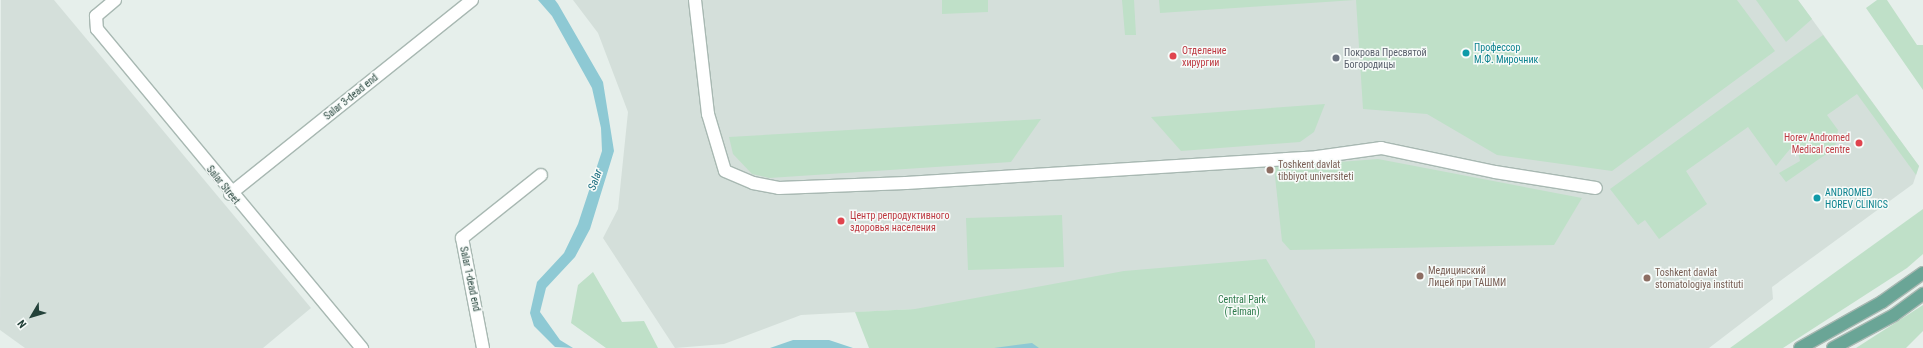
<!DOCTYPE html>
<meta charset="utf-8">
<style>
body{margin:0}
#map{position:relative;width:1923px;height:348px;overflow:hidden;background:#e6efeb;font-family:"Roboto Condensed",sans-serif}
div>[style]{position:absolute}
.built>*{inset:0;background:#d4dfda}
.green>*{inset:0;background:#bfe0c8}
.water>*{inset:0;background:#8ec9d4}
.roads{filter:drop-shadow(1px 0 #a8b8b2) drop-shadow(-1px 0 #a8b8b2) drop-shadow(0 1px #a8b8b2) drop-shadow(0 -1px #a8b8b2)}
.street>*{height:12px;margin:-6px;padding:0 6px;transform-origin:6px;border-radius:6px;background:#fff}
.primary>*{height:12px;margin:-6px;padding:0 6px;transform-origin:6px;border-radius:6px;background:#6aa596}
.dots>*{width:11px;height:11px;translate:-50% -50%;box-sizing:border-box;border:2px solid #f7fbf9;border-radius:50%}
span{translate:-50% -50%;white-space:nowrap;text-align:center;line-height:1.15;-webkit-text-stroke:3px #f7fbf9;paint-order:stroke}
.culture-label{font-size:10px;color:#0d838f}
.left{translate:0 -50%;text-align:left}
.health-label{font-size:10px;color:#be3a42}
.right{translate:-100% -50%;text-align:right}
.worship-label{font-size:10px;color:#5b616d}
.street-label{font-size:10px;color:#24423a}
.education-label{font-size:10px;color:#785e54}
.park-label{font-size:10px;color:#2d7a4b}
.water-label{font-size:11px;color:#1c6f80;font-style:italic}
.north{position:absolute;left:12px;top:296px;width:40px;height:40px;-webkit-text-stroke:3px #f7fbf9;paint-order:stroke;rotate:232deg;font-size:11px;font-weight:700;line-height:16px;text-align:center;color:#24423a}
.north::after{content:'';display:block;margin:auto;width:14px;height:18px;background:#24423a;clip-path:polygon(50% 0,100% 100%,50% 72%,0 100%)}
</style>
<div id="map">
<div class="built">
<div style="clip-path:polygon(1px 0,54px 0,311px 308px,263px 348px,25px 348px,0 330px)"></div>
<div style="clip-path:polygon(573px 0,1798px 0,1919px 166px,1913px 184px,1772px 287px,1773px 299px,1709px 348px,1315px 348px,1315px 341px,915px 309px,801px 315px,724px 344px,675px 348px,603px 238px,618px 209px,628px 112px,598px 33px)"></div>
</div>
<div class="green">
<div style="clip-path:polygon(942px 0,988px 0,988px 12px,942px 14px)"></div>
<div style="clip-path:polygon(1122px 0,1134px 0,1136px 35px,1125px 35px)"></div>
<div style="clip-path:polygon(1159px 0,1355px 0,1160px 13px)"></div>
<div style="clip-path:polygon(1356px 0,1737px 0,1775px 51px,1612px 171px,1497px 155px,1427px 114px,1363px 109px)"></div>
<div style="clip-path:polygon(1756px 0,1798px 0,1812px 19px,1786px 42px)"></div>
<div style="clip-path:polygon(1877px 0,1887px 0,1917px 45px,1923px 45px,1923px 90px,1866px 8px)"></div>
<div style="clip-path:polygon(1823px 35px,1919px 166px,1916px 175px,1857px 94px,1827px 115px,1838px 130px,1835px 148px,1786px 182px,1779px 173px,1800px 161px,1798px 152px,1790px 149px,1776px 166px,1748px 127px,1686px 171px,1707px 204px,1659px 239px,1645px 220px,1638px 225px,1610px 189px)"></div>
<div style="clip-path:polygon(1325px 104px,1314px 132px,1300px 142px,1181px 151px,1151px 117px)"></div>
<div style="clip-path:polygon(1041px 119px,1011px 162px,769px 178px,752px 174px,733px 154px,729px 137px)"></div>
<div style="clip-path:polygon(1378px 159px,1582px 198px,1554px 245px,1290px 250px,1282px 241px,1274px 167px)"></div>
<div style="clip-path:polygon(1923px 209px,1923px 254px,1907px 268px,1783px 348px,1730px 348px)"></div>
<div style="clip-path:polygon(1062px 215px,1064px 267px,968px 270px,966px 218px)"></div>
<div style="clip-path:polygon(1266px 259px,1315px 341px,1315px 348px,869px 348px,855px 312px,915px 309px,1124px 271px)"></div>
<div style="clip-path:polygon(593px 272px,622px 322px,644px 321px,658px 348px,606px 348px,571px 323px,578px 285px)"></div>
<div style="clip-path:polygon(1923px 305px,1923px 331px,1906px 348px,1856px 348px)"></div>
</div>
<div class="water">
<div style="clip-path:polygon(538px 0,555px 0,558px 4px,603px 82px,614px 151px,590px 229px,575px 257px,546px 288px,540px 312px,560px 340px,573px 348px,555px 347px,534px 326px,530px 313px,537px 282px,564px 253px,578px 224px,602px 151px,601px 128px,592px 88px,552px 16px)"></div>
<div style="clip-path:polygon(793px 340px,829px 340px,853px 348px,770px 348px)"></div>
<div style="clip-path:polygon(1032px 343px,1039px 348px,994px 348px)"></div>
</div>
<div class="roads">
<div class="street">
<div style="left:115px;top:0;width:25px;rotate:140deg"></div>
<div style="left:96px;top:16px;width:13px;rotate:86deg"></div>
<div style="left:97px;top:29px;width:415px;rotate:50.3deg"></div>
<div style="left:695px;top:0;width:115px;rotate:83.5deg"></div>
<div style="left:708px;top:114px;width:59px;rotate:73.4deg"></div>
<div style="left:725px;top:171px;width:30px;rotate:23deg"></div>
<div style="left:753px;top:183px;width:26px;rotate:11deg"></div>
<div style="left:779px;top:188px;width:127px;rotate:-2.3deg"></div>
<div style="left:906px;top:183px;width:412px;rotate:-3.6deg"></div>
<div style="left:1317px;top:157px;width:65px;rotate:-8deg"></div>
<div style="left:1381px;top:148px;width:116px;rotate:11.9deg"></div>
<div style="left:1495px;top:172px;width:102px;rotate:9deg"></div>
<div style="left:230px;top:194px;width:310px;rotate:-38.7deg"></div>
<div style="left:483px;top:348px;width:112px;rotate:-100.8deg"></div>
<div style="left:462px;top:238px;width:101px;rotate:-38.6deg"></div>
</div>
<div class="primary">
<div style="left:1800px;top:348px;width:94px;rotate:-29.3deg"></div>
<div style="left:1882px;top:302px;width:50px;rotate:-35.3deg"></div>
<div style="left:1833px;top:348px;width:69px;rotate:-28.4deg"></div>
<div style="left:1894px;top:315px;width:36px;rotate:-36deg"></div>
</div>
</div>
<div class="dots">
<div style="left:1466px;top:53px;background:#0f9aa8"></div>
<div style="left:1173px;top:56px;background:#e0444e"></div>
<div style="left:1336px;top:58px;background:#6b7280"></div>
<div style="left:1859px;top:143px;background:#e0444e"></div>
<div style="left:1270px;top:170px;background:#8d6e63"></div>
<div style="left:1817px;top:198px;background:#0f9aa8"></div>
<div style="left:841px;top:221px;background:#e0444e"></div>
<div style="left:1420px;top:276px;background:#8d6e63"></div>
<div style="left:1647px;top:278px;background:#8d6e63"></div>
</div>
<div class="culture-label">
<span class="left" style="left:1474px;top:53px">Профессор<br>М.Ф. Мирочник</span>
<span class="left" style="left:1825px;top:198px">ANDROMED<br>HOREV CLINICS</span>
</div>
<div class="health-label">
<span class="left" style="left:1182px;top:56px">Отделение<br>хирургии</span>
<span class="right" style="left:1850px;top:143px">Horev Andromed<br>Medical centre</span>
<span class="left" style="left:850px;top:221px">Центр репродуктивного<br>здоровья населения</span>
</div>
<div class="worship-label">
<span class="left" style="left:1344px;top:58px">Покрова Пресвятой<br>Богородицы</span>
</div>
<div class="street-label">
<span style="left:351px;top:97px;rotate:-39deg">Salar 3-dead end</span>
<span style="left:223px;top:185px;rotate:51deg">Salar Street</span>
<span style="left:470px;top:279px;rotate:78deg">Salar 1-dead end</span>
</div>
<div class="education-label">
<span class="left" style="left:1278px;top:170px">Toshkent davlat<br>tibbiyot universiteti</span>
<span class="left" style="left:1428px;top:276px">Медицинский<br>Лицей при ТАШМИ</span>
<span class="left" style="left:1655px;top:278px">Toshkent davlat<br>stomatologiya instituti</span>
</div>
<div class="park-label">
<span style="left:1242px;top:305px">Central Park<br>(Telman)</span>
</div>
<div class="water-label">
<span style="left:596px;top:180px;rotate:-70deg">Salar</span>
</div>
<div class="north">N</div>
</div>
